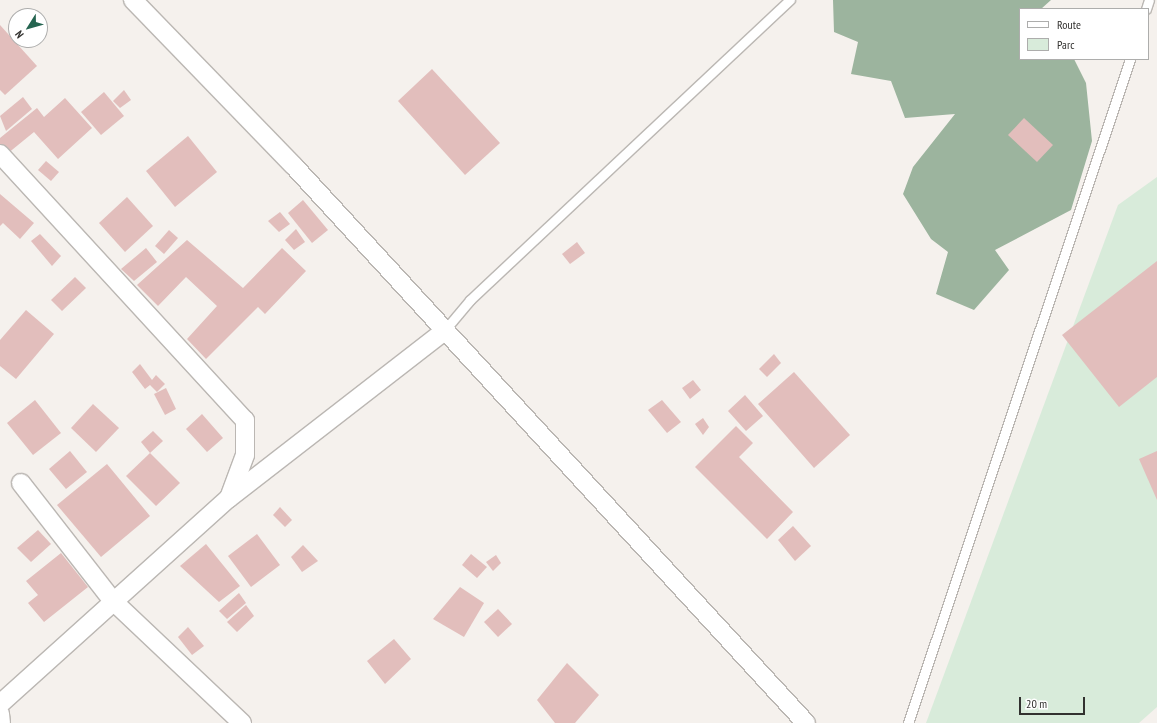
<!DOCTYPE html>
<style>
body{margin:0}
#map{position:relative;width:1157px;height:723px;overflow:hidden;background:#f5f1ed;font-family:"PT Sans Narrow",sans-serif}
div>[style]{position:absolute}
.green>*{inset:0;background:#d8ebda}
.forest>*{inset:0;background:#9cb49e}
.building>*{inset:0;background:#e2bebc}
.roads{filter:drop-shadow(1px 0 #bbb7b3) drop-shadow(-1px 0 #bbb7b3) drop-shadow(0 1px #bbb7b3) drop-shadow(0 -1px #bbb7b3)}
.service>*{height:9px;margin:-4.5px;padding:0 4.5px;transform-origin:4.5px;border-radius:4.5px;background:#fff}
.minor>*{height:18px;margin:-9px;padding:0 9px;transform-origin:9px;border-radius:9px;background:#fff}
span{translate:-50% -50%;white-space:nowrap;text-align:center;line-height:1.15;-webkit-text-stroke:3.5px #fff;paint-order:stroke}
.legend{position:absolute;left:1019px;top:8px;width:130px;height:52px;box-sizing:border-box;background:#fff;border:1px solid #adadac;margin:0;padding:5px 7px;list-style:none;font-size:12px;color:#32312f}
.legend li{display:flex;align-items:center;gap:8px;height:20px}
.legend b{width:20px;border:1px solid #adadac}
.north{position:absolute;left:8px;top:8px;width:40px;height:40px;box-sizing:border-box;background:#fff;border:1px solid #adadac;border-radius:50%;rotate:233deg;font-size:11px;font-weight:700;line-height:16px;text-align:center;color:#32312f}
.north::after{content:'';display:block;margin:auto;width:14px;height:18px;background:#256450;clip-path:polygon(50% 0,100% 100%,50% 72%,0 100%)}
.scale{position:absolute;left:1019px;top:697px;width:66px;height:18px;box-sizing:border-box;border:2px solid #32312f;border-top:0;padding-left:5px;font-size:12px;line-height:14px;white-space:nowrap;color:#32312f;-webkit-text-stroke:3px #fff;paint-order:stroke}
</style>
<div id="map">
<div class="green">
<div style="clip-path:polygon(1157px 177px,1157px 707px,1139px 723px,926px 723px,1118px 205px)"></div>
</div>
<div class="forest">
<div style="clip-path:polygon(833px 0,1051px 0,1041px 9px,1020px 9px,1020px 59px,1074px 59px,1086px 83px,1092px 141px,1071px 210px,995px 250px,1009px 270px,974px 310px,936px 294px,948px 252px,931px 239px,903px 194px,913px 167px,955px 114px,905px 118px,891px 81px,851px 74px,858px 42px,834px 32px)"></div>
</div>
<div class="building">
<div style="clip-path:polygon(0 25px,37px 66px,5px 95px,0 90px)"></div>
<div style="clip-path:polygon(432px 69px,500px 143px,465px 175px,398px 101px)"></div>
<div style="clip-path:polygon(124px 90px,131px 100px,120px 108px,113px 101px)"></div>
<div style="clip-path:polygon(104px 92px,124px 116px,101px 135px,81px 112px)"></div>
<div style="clip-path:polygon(23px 97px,32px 109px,6px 131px,0 116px)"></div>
<div style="clip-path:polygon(65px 98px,92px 128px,58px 159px,34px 132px,7px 154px,0 146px,0 138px,37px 108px,44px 117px)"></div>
<div style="clip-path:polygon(1024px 118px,1053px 145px,1037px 162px,1008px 135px)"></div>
<div style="clip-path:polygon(188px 136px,217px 172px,175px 207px,146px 171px)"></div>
<div style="clip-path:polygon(46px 161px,59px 172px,51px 181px,38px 170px)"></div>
<div style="clip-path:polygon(0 194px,34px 223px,20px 239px,3px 223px,0 226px)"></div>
<div style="clip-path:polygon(127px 197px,153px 226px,125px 252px,99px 223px)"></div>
<div style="clip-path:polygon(303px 200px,328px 230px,312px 243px,288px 213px)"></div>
<div style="clip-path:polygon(280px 212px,290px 224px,279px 232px,268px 221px)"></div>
<div style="clip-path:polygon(296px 229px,305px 242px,294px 250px,285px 240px)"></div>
<div style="clip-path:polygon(169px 230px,178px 238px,164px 254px,155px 246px)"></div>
<div style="clip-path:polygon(40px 234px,61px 256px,52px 266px,31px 241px)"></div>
<div style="clip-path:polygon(187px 240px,243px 288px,282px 248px,306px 271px,265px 314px,258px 307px,206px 359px,187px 339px,217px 306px,186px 277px,158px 306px,137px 285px)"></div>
<div style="clip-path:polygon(577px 242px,585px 253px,570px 264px,562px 254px)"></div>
<div style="clip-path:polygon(146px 248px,157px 262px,134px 281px,121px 269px)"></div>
<div style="clip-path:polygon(1157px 261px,1157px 377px,1119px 407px,1062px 335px)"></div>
<div style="clip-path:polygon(75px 277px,86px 288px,62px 311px,51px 300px)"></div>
<div style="clip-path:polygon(26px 310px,54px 334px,16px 379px,0 366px,0 340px)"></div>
<div style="clip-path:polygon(774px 354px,781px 363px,767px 377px,759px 369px)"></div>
<div style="clip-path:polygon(140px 364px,152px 380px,156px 375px,165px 384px,157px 392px,150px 385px,145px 389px,132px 372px)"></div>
<div style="clip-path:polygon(794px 372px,850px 435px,814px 468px,758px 404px)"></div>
<div style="clip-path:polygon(693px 380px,701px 390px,690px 399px,682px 388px)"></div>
<div style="clip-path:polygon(166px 388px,176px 409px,165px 415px,154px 394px)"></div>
<div style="clip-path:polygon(745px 395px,763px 416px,746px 431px,728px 411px)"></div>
<div style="clip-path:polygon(35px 400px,61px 433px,33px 455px,7px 423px)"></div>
<div style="clip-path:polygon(662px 400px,681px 422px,667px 433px,648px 410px)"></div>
<div style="clip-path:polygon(93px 404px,119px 428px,96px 452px,71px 428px)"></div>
<div style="clip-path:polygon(202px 414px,223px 438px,207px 452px,186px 429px)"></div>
<div style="clip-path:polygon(703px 418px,709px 427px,703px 435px,695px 424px)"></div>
<div style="clip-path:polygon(736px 426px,753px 443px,739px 457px,793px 512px,767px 539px,695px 467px)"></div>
<div style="clip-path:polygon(153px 431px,163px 441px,150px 453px,141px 442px)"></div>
<div style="clip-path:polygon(70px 451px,87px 472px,66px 489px,49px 469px)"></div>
<div style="clip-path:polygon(1157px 451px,1157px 500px,1139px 459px)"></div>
<div style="clip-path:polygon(150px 453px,180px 483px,156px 506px,126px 476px)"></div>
<div style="clip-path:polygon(107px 464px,150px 516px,101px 557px,57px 505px)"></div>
<div style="clip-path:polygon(280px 507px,292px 520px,285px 527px,273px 515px)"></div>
<div style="clip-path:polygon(793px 526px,811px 546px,795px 561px,778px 540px)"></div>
<div style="clip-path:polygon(38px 530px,51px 544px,31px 562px,17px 548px)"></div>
<div style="clip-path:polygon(257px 534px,280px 565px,251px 587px,228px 556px)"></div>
<div style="clip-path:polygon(206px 544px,240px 586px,219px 602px,180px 566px)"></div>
<div style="clip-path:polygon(303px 545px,318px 561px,302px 572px,291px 557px)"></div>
<div style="clip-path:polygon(61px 553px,88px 587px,44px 622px,28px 603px,38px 595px,26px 581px)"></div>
<div style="clip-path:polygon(471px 554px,487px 567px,477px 578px,462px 565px)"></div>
<div style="clip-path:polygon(496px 555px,501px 563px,493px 571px,486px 562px)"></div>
<div style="clip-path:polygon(460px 587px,484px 603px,464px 637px,433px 619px)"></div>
<div style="clip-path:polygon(239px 593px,246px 603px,227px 619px,219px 611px)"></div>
<div style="clip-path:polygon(246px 605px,254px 616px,237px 632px,227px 622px)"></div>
<div style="clip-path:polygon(498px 609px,512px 624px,498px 637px,484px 622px)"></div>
<div style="clip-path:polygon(188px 627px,204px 646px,192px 655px,178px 637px)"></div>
<div style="clip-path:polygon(394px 639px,411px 659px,385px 684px,367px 661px)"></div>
<div style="clip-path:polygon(567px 663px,599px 695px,575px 723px,555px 723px,537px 700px)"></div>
</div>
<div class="roads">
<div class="service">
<div style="left:1146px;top:9px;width:9px;rotate:-72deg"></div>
<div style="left:444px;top:331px;width:40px;rotate:-50deg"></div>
<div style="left:470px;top:300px;width:439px;rotate:-43.2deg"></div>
<div style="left:908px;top:723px;width:700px;rotate:-71.51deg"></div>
</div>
<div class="minor">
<div style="left:133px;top:0;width:230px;rotate:45.9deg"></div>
<div style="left:293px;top:165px;width:758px;rotate:47.41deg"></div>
<div style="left:0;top:154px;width:362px;rotate:47.4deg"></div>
<div style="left:245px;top:420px;width:35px;rotate:90deg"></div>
<div style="left:245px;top:455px;width:46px;rotate:110.4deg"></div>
<div style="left:21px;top:483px;width:148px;rotate:52.1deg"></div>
<div style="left:112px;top:600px;width:179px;rotate:43.4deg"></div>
<div style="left:0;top:704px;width:308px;rotate:-42deg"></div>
<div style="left:229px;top:498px;width:272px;rotate:-37.8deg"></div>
<div style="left:0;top:714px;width:9px;rotate:84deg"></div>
</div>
</div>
<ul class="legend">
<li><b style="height:5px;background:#fff"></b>Route</li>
<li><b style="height:11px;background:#d8ebda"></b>Parc</li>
</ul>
<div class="north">N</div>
<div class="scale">20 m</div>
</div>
